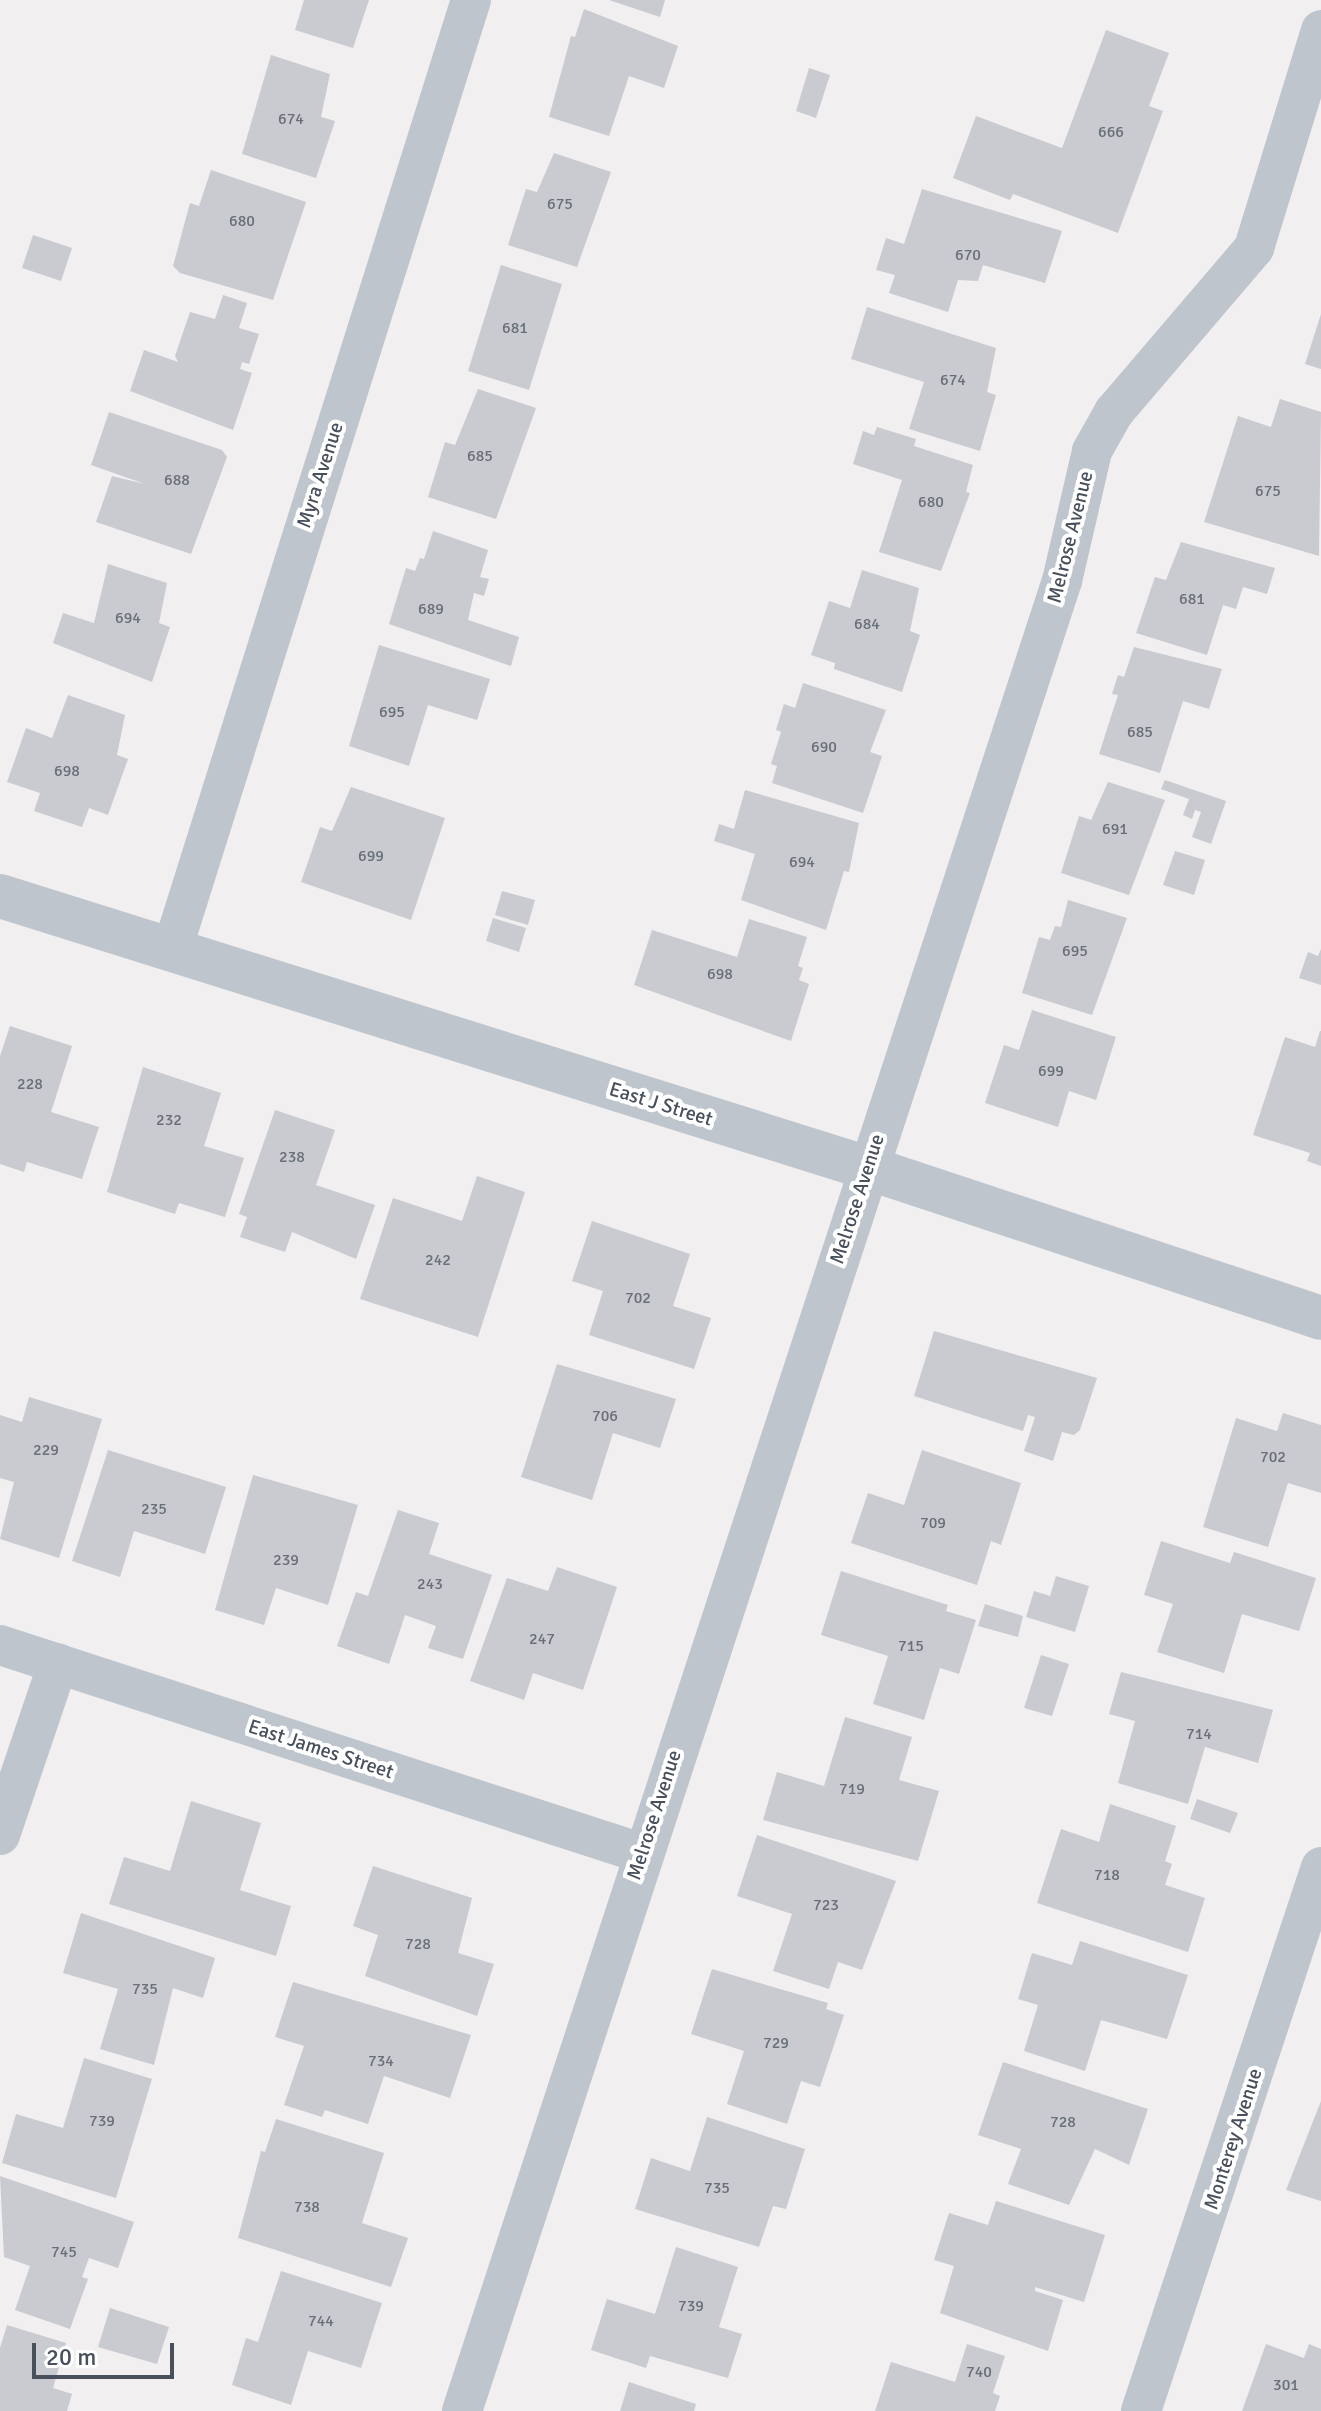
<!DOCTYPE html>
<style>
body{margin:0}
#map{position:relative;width:1321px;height:2411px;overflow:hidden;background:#f1efef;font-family:Signika,sans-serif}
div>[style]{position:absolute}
.building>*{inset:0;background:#c9cbd1}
.minor>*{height:40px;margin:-20px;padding:0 20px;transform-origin:20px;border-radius:20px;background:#bec5cd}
.tertiary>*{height:44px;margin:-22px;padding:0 22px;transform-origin:22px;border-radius:22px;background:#bec5cd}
span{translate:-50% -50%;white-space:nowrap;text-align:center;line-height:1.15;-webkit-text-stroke:8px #fff;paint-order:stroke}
.number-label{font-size:16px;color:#686f78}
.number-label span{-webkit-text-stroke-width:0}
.street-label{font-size:20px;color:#48505b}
.scale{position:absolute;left:32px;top:2343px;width:142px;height:36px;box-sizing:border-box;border:4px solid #48505b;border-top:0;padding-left:10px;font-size:24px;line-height:28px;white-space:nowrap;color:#48505b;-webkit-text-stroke:6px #fff;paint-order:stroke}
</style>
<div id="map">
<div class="building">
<div style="clip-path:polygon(304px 0,369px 0,353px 48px,295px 30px)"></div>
<div style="clip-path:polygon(609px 0,665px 0,660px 17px)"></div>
<div style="clip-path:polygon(584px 9px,678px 46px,664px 88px,629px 76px,609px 136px,549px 117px,571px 36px,575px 37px)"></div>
<div style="clip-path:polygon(1106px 30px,1169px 53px,1149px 106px,1163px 111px,1118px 233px,1013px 194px,1010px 200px,953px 178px,976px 116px,1062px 148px)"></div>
<div style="clip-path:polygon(271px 55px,330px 74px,321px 117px,335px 121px,316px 178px,242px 154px)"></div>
<div style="clip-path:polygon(809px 68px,830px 75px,816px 118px,796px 111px)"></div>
<div style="clip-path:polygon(554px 153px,611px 172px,577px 267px,508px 245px,526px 189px,537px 192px)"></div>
<div style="clip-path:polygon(211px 170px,306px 202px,273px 300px,180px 273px,173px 266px,190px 203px,199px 206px)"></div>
<div style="clip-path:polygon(922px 189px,1062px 231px,1045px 283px,983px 265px,978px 281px,958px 280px,948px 312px,889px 293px,895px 275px,876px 270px,886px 238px,904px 244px)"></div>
<div style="clip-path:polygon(33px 235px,72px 248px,61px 281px,22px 268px)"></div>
<div style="clip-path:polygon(501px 265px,562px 284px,529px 390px,468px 371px)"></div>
<div style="clip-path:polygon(223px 295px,247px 303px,239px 328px,259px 334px,249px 364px,242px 362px,240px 369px,252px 373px,233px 430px,130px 391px,144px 350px,178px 362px,175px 356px,190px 312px,215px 319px)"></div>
<div style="clip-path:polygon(867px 307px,996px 348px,987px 392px,996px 395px,980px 451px,909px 429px,924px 382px,851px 359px)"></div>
<div style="clip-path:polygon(1321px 314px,1321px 369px,1305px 364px)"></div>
<div style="clip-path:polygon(478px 389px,536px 408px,496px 519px,428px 497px,445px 442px,455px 445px)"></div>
<div style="clip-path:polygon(1280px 399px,1321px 412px,1319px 556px,1204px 522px,1238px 416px,1271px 427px)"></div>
<div style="clip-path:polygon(109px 412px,222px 450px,227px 457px,191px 554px,96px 522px,112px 476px,145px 484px,91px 465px)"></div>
<div style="clip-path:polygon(877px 427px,916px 439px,914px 446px,973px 465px,966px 492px,970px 493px,941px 571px,879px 552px,902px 480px,853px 464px,863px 431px,874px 435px)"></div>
<div style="clip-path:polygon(433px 531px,488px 550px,480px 577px,489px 579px,484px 596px,474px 593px,468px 620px,519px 637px,511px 666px,389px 624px,406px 568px,415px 571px,420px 558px,424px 559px)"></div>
<div style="clip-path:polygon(1181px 542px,1275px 568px,1267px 594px,1243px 587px,1236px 609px,1223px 605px,1207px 655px,1136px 633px,1155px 577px,1166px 580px)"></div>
<div style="clip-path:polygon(108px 564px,167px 583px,159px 623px,170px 627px,152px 682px,53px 643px,63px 613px,94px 623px)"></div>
<div style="clip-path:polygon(862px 570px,919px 588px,910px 631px,920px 635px,902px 692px,834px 669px,835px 663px,811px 655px,829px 601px,850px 608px)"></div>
<div style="clip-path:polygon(379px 645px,490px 679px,477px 720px,428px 705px,409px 766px,349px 746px)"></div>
<div style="clip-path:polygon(1134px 647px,1222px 669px,1209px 709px,1183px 701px,1160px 773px,1099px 754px,1118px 695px,1112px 694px,1118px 675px,1124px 677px)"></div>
<div style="clip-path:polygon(803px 683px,886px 710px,870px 752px,882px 756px,863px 813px,772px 783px,777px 766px,771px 764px,781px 732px,776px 730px,784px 704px,795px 708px)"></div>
<div style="clip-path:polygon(68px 695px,125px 715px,117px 755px,128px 759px,108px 815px,89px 808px,82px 827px,34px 811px,40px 793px,7px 782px,26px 728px,52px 738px)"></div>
<div style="clip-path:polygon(1165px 780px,1226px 801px,1211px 844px,1192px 837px,1201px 812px,1195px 810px,1192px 819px,1183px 815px,1189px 799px,1161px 789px)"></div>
<div style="clip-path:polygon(1108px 782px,1165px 800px,1129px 895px,1061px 873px,1079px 816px,1091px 820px)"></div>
<div style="clip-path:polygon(351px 787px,445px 818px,411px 920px,301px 882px,320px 827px,332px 831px)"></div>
<div style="clip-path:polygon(745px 790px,859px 823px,849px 872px,844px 871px,826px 930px,741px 900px,755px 854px,714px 841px,719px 824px,734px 829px)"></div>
<div style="clip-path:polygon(1175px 851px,1205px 860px,1194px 895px,1163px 885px)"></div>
<div style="clip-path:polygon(502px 891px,535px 900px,528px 925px,495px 915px)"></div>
<div style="clip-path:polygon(1068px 900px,1127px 918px,1092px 1015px,1022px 993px,1039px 937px,1050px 940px,1055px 926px,1061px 927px)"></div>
<div style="clip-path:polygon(493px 918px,526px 928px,519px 952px,486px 941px)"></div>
<div style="clip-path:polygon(749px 919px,807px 937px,798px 966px,803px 968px,799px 980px,809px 984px,791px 1041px,634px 985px,652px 930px,737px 957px)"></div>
<div style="clip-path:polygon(1321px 949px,1321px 985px,1299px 978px,1308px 952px,1318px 956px)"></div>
<div style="clip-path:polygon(1032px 1010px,1116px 1037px,1096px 1100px,1069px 1091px,1058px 1127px,985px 1103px,1004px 1045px,1019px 1050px)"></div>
<div style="clip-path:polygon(10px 1026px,72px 1046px,51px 1112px,99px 1127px,82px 1179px,27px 1162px,24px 1172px,0 1164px,0 1056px)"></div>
<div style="clip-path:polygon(1320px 1031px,1321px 1031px,1321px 1166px,1307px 1161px,1310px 1153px,1253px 1135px,1285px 1037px,1315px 1047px)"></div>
<div style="clip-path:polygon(143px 1067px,221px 1093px,204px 1146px,244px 1158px,225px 1217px,179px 1203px,175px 1214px,107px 1192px)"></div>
<div style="clip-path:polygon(275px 1110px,335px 1130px,316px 1185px,375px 1205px,356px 1259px,292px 1232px,285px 1252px,240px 1237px,247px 1217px,239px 1214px)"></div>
<div style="clip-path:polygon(477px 1176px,525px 1192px,478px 1337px,360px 1299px,393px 1198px,462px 1221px)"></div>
<div style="clip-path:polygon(592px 1221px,690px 1254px,673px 1306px,711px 1318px,694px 1369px,589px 1335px,603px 1291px,572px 1281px)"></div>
<div style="clip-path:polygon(934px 1331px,1097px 1378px,1080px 1430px,1074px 1435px,1062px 1432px,1053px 1461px,1024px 1451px,1035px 1417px,1028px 1415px,1023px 1431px,914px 1396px)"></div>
<div style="clip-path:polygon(557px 1364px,676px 1399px,660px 1448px,613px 1433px,592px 1500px,521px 1477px)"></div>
<div style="clip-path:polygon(29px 1397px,102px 1419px,59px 1558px,0 1539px,14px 1482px,0 1478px,0 1415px,22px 1422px)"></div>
<div style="clip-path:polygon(1283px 1413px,1321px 1425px,1321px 1493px,1288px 1483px,1268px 1547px,1203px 1527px,1236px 1418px,1277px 1431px)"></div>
<div style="clip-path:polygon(108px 1450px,226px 1487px,205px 1554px,134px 1531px,120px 1577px,72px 1561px)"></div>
<div style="clip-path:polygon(922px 1450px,1021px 1483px,1001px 1545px,991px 1541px,977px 1585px,851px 1543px,868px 1493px,904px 1505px)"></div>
<div style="clip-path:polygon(253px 1475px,358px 1505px,328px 1605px,276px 1588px,264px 1625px,215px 1610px)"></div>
<div style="clip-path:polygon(398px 1510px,439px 1523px,429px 1554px,492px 1575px,463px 1659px,428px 1648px,436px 1626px,405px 1615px,389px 1664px,337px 1646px,356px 1592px,368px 1596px)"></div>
<div style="clip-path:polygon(1161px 1541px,1230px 1563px,1234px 1552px,1316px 1578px,1299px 1631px,1242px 1614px,1224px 1673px,1157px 1652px,1173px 1604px,1144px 1595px)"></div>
<div style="clip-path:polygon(557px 1567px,617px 1587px,583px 1690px,533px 1673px,524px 1700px,470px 1681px,507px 1578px,548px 1591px)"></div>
<div style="clip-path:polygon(841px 1571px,948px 1605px,946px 1611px,976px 1620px,959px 1674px,940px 1668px,924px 1720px,873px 1704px,888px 1656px,821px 1635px)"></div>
<div style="clip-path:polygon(1056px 1576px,1089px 1586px,1075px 1632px,1026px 1617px,1034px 1591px,1050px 1596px)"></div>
<div style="clip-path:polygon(985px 1604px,1023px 1616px,1018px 1637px,978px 1626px)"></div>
<div style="clip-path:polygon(1041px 1655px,1069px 1664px,1052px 1716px,1024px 1708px)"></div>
<div style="clip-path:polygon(1121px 1672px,1273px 1710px,1258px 1763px,1205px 1747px,1188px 1804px,1118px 1783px,1135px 1721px,1109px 1714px)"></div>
<div style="clip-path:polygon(845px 1717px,912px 1737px,899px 1780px,939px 1791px,918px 1861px,763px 1820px,777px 1772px,824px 1786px)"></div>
<div style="clip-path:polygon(1197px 1799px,1238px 1813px,1230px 1833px,1190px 1819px)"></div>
<div style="clip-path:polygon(191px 1801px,261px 1823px,240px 1890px,291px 1906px,276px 1956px,109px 1904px,124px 1857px,170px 1871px)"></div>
<div style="clip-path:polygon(1110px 1804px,1176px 1826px,1165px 1861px,1172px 1864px,1165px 1885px,1205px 1898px,1188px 1952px,1037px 1903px,1061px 1829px,1099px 1842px)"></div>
<div style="clip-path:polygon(757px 1835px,896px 1881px,862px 1970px,838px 1962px,829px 1989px,773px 1971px,792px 1914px,737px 1896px)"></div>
<div style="clip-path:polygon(373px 1866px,472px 1898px,458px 1953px,494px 1964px,477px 2016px,365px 1976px,378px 1935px,353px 1926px)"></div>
<div style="clip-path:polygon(81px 1913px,215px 1958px,203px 1998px,173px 1988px,154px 2065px,100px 2049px,118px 1989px,63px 1973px)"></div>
<div style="clip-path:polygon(1080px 1941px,1188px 1975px,1167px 2039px,1101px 2020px,1085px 2071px,1024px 2051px,1038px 2005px,1018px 1999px,1032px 1953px,1072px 1965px)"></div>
<div style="clip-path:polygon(712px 1969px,828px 2003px,826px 2009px,844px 2015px,820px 2087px,801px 2081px,787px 2124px,727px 2104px,744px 2051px,691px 2034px)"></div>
<div style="clip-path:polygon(293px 1982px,471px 2035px,450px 2098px,384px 2076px,368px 2124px,325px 2110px,322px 2117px,284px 2105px,304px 2046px,275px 2037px)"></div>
<div style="clip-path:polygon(84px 2058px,152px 2079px,116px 2198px,2px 2163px,16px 2114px,63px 2128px)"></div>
<div style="clip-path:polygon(1003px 2062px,1148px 2109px,1129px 2165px,1095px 2149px,1069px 2205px,1008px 2184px,1021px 2149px,978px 2135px)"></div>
<div style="clip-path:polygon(1321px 2101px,1321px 2201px,1286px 2190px)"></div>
<div style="clip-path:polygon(707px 2117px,805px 2149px,786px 2209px,773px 2206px,759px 2247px,635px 2209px,651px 2158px,690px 2171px)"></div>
<div style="clip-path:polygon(276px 2119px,384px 2153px,362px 2223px,408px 2238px,391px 2287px,238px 2238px,261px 2151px,265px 2152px)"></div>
<div style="clip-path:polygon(0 2176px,134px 2222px,118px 2268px,89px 2258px,82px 2277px,88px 2279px,70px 2329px,15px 2310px,30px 2266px,4px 2257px)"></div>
<div style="clip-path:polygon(996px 2201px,1105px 2235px,1084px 2302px,1035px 2287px,1035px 2291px,1063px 2300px,1048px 2351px,940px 2313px,954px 2266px,934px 2260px,949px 2213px,988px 2225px)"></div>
<div style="clip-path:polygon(676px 2247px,738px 2267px,719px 2327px,742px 2334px,728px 2378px,650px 2356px,646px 2368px,591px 2350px,607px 2299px,655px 2314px)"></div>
<div style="clip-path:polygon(281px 2271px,382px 2303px,361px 2368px,308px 2351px,291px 2405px,232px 2385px,246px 2338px,258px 2342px)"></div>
<div style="clip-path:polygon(110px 2308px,169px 2327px,157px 2364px,98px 2347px)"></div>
<div style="clip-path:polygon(7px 2325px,66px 2343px,53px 2388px,72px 2394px,67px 2411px,0 2411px,0 2348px)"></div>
<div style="clip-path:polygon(967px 2344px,1005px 2356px,993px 2393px,1000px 2396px,995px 2411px,875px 2411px,891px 2362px,955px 2382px)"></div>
<div style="clip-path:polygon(1266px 2344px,1304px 2358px,1309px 2344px,1321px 2349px,1321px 2411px,1242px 2411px)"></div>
<div style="clip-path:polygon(629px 2382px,696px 2404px,694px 2411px,620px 2411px)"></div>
</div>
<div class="minor">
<div style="left:172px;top:950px;width:996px;rotate:-72.53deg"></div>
<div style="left:0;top:1645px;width:674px;rotate:17.98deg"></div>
<div style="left:0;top:1835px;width:181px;rotate:-71.3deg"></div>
<div style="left:462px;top:2411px;width:1926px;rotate:-71.85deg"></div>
<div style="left:1062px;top:581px;width:133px;rotate:-77deg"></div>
<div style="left:1092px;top:451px;width:45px;rotate:-60.6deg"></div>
<div style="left:1114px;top:412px;width:216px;rotate:-49.5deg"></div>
<div style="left:1254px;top:248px;width:228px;rotate:-72.9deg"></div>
<div style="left:1141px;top:2411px;width:573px;rotate:-71.69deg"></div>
</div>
<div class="tertiary">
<div style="left:0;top:896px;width:910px;rotate:17.4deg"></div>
<div style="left:868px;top:1168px;width:477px;rotate:18.3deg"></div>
</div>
<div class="number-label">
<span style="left:291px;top:119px">674</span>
<span style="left:1111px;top:132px">666</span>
<span style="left:560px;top:204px">675</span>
<span style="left:242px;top:221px">680</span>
<span style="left:968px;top:255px">670</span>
<span style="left:515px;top:328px">681</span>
<span style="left:953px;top:380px">674</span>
<span style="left:480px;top:456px">685</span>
<span style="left:177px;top:480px">688</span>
<span style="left:1268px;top:491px">675</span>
<span style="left:931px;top:502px">680</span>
<span style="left:1192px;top:599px">681</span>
<span style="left:431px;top:609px">689</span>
<span style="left:128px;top:618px">694</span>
<span style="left:867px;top:624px">684</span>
<span style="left:392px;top:712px">695</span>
<span style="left:1140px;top:732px">685</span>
<span style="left:824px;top:747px">690</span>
<span style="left:67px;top:771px">698</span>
<span style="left:1115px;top:829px">691</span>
<span style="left:371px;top:856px">699</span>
<span style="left:802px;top:862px">694</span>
<span style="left:1075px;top:951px">695</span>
<span style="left:720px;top:974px">698</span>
<span style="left:1051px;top:1071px">699</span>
<span style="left:30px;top:1084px">228</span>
<span style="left:169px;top:1120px">232</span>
<span style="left:292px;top:1157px">238</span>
<span style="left:438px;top:1260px">242</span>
<span style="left:638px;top:1298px">702</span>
<span style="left:605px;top:1416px">706</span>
<span style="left:46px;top:1450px">229</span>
<span style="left:1273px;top:1457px">702</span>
<span style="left:154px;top:1509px">235</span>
<span style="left:933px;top:1523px">709</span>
<span style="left:286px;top:1560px">239</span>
<span style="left:430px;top:1584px">243</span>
<span style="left:542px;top:1639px">247</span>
<span style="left:911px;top:1646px">715</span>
<span style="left:1199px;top:1734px">714</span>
<span style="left:852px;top:1789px">719</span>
<span style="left:1107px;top:1875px">718</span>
<span style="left:826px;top:1905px">723</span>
<span style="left:418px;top:1944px">728</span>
<span style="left:145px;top:1989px">735</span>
<span style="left:776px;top:2043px">729</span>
<span style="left:381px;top:2061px">734</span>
<span style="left:102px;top:2121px">739</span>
<span style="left:1063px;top:2122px">728</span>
<span style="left:717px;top:2188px">735</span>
<span style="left:307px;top:2207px">738</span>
<span style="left:64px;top:2252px">745</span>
<span style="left:691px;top:2306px">739</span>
<span style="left:321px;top:2321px">744</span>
<span style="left:979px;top:2372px">740</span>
<span style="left:1286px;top:2385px">301</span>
</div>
<div class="street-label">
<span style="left:320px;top:475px;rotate:-72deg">Myra Avenue</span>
<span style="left:1070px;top:537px;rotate:-76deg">Melrose Avenue</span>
<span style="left:661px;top:1104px;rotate:17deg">East J Street</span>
<span style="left:857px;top:1199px;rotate:-72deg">Melrose Avenue</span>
<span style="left:321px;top:1749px;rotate:18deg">East James Street</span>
<span style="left:654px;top:1815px;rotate:-72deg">Melrose Avenue</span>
<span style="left:1233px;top:2139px;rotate:-72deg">Monterey Avenue</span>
</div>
<div class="scale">20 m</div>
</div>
